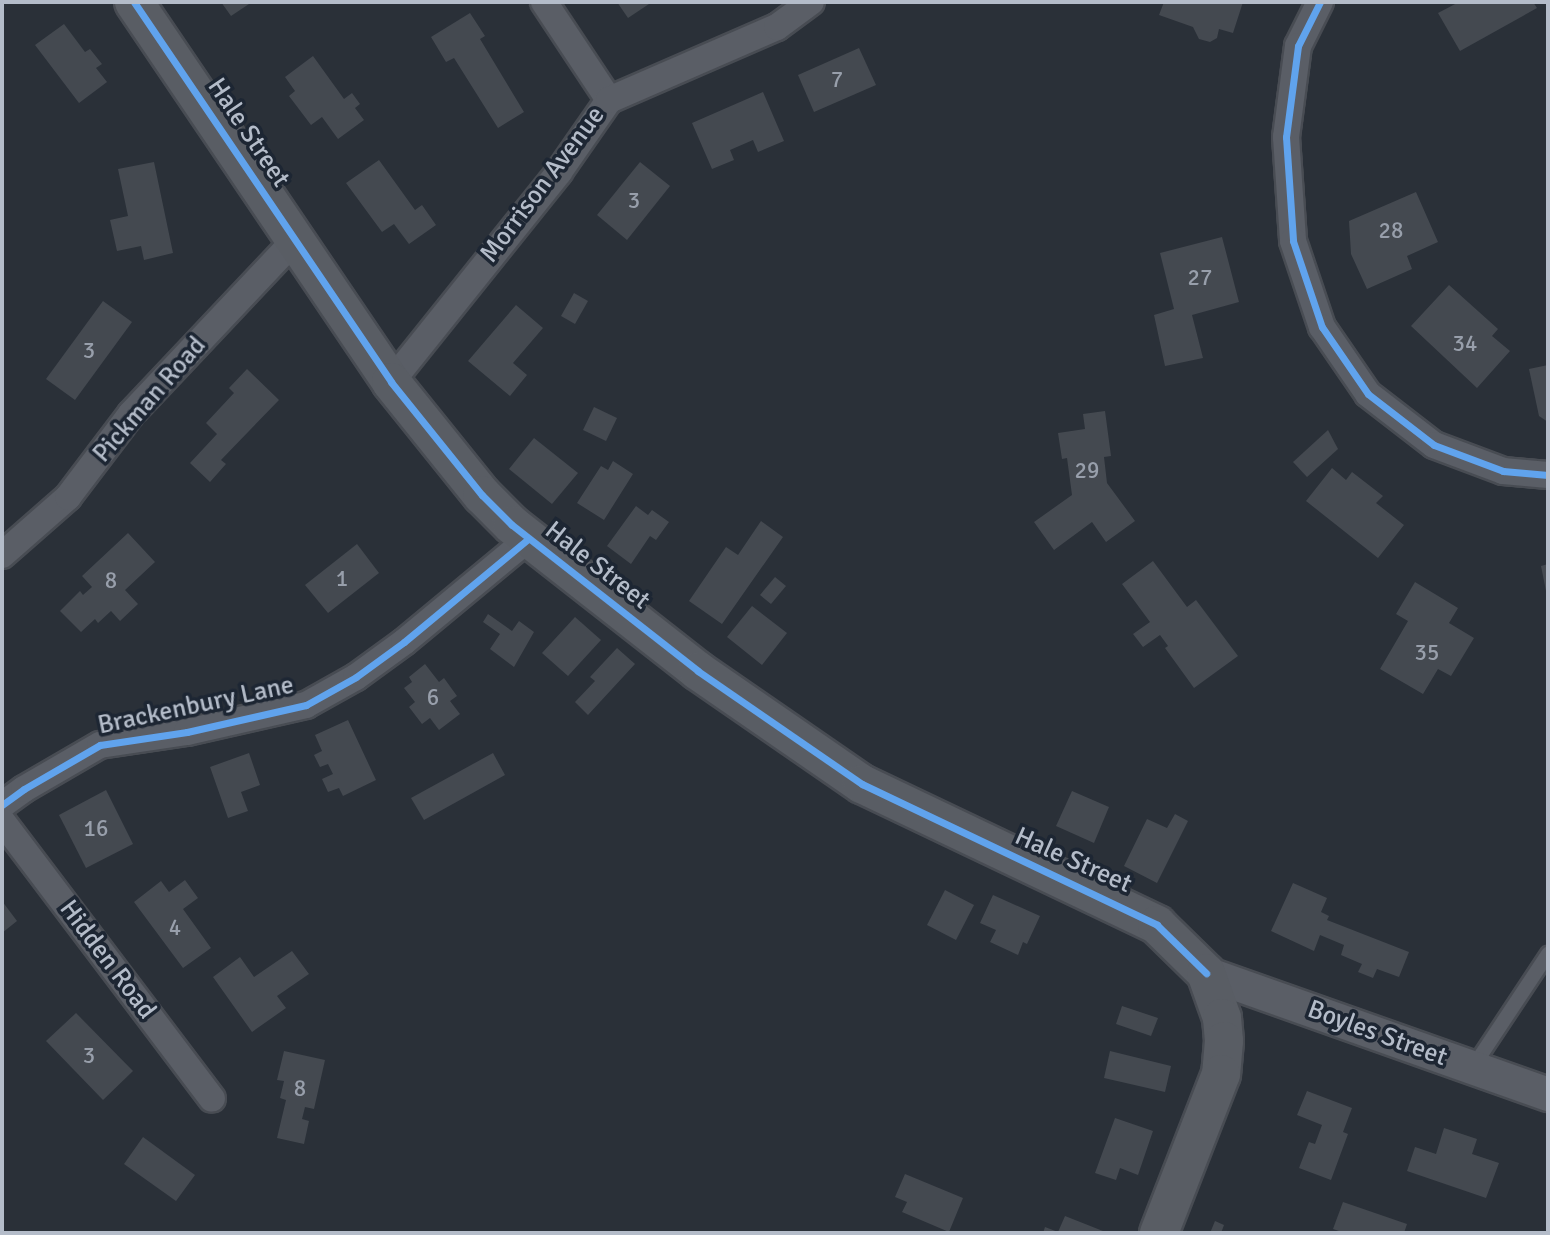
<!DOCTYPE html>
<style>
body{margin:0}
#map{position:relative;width:1550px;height:1235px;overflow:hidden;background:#2a3038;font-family:Signika,sans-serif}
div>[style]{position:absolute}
.building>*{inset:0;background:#444950}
.roads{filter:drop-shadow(2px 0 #484c53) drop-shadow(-2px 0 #484c53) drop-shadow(0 2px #484c53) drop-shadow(0 -2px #484c53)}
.service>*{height:14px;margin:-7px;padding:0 7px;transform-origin:7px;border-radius:7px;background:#5a5e66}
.minor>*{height:26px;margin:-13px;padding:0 13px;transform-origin:13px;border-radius:13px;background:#5a5e66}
.tertiary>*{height:33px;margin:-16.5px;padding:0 16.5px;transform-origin:16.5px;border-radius:16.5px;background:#5a5e66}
.secondary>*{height:38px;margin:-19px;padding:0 19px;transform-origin:19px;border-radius:19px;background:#595d64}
.cycleway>*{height:7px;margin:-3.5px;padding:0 3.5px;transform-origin:3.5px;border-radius:3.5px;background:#60a3ed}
span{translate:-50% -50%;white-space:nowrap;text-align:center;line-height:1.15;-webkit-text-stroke:7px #1d2633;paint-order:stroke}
.number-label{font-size:23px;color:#989fab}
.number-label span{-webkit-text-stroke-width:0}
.street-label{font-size:26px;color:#b4bcc9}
.frame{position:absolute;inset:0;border:4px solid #b4bcc9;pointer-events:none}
</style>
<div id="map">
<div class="building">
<div style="clip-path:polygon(221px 2px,252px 2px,231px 16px)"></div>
<div style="clip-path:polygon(617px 2px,652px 2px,628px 18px)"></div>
<div style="clip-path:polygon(1164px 2px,1243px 2px,1233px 33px,1219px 29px,1217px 38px,1210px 42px,1199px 39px,1193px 27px,1159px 15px)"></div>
<div style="clip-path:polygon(1459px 2px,1533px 2px,1537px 8px,1460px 51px,1438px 13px)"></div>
<div style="clip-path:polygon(470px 13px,485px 36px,480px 39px,524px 112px,498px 128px,454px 58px,446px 62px,431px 37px)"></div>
<div style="clip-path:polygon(64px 24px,85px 52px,90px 49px,102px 64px,96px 68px,107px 82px,79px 103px,35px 45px)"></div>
<div style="clip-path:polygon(859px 48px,876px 85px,814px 112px,798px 75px)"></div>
<div style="clip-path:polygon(313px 56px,344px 99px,352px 93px,360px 104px,355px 108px,364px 120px,338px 139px,322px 117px,311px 125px,289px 96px,295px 91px,285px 77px)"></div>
<div style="clip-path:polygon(763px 92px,784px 141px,758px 152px,753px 140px,730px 150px,734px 160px,712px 169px,692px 123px)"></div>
<div style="clip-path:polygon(379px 160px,415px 210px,422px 205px,436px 225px,409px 244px,394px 224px,382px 232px,346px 183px)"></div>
<div style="clip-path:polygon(154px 162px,173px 253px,144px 260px,141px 246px,117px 251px,110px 220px,128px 216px,118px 169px)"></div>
<div style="clip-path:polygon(640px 162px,670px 186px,627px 240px,597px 215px)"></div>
<div style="clip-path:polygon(1416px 192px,1438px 242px,1407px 256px,1412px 269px,1367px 289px,1351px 254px,1349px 221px)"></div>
<div style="clip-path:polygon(1222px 237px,1239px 302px,1192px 315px,1203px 358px,1165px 366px,1154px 315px,1174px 309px,1160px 253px)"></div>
<div style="clip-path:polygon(1449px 285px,1498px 329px,1492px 336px,1510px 351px,1477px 388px,1411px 326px)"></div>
<div style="clip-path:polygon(574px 293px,588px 301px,575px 324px,561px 316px)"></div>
<div style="clip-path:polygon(103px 301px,132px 322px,75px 400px,46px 379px)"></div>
<div style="clip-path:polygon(516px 305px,543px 328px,513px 363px,527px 375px,510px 396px,468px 361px)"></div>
<div style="clip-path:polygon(1548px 365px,1548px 422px,1539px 416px,1529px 369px)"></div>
<div style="clip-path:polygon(247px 369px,279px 400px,221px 460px,226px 464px,210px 482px,190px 463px,217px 434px,206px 423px,234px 393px,229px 388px)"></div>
<div style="clip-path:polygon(594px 407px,617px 418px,606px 441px,583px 430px)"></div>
<div style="clip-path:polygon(1105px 411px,1111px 456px,1104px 457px,1107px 483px,1135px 521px,1106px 542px,1092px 522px,1054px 550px,1034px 522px,1072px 495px,1067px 458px,1062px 459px,1058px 433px,1085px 429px,1083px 414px)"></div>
<div style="clip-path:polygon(1328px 430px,1338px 449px,1307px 477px,1293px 462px)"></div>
<div style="clip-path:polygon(534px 438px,578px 473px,552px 504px,509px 469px)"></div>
<div style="clip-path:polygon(613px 461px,633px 474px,604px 520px,577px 503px,601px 466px,608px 470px)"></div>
<div style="clip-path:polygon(1332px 468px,1346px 480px,1352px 472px,1383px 496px,1376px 503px,1404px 525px,1378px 558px,1306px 501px)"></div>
<div style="clip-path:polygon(636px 506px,648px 515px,652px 510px,669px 522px,656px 540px,650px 536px,631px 564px,607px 546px)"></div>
<div style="clip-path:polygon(761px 521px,783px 537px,722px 624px,689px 601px,726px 547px,738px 555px)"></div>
<div style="clip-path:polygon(128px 533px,155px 562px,125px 590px,138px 604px,120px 621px,111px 611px,98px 623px,95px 619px,81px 632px,60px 611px,80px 591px,83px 595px,92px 587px,82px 576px)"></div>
<div style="clip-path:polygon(357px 544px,379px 573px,328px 613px,305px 585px)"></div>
<div style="clip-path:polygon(1153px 561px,1187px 607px,1196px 600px,1238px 656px,1194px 688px,1165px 648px,1168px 646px,1160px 635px,1143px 647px,1133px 634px,1150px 622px,1122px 584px)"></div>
<div style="clip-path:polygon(1548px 564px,1548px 591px,1546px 591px,1541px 566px)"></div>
<div style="clip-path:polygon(775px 577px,786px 586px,771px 604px,760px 595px)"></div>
<div style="clip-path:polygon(1415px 582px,1458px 608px,1449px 623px,1474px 638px,1451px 676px,1438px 669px,1423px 694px,1380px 669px,1408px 621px,1396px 614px)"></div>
<div style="clip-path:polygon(752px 606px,787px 633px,762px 665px,727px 637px)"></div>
<div style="clip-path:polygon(488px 614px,512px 631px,519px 621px,534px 632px,514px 667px,490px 649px,500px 634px,483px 622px)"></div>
<div style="clip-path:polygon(575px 617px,601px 640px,568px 676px,542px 653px)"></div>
<div style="clip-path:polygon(617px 648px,635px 664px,588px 715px,575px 702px,595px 681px,590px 677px)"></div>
<div style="clip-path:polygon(425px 664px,439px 682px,444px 678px,457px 696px,450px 701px,460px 714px,439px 730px,430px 718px,422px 724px,409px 707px,415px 702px,404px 688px,412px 682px,409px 677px)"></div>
<div style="clip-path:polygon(348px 720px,376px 780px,343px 796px,339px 788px,328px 792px,322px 779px,333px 774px,328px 764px,320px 767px,314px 755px,322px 751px,315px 735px)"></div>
<div style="clip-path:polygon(249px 753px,260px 785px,241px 792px,248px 811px,228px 818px,210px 767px)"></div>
<div style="clip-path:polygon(493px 753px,505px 775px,424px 820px,411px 798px)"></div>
<div style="clip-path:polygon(106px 790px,133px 844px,86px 868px,59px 815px)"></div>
<div style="clip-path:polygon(1072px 791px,1109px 807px,1094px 843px,1056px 826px)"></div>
<div style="clip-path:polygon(1175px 814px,1188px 821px,1157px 883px,1124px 866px,1147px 819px,1167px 828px)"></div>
<div style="clip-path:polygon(185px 880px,198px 898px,183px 909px,211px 948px,183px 968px,134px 902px,161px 881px,169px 892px)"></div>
<div style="clip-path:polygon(1293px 883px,1327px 898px,1321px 912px,1329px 916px,1327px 920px,1409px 952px,1399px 977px,1377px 969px,1373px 978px,1358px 972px,1362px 964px,1341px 955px,1344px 945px,1320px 935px,1314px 951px,1271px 931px)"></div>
<div style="clip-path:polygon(945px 890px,974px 905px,956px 940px,927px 925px)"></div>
<div style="clip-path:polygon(993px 895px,1040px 916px,1027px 944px,1023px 942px,1018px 955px,990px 942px,996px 930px,980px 923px)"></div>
<div style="clip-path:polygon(2px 901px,17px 921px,2px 933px)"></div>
<div style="clip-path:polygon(292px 951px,309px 974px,277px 996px,286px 1008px,252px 1032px,213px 977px,240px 957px,254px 977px)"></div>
<div style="clip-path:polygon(1122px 1006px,1158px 1018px,1151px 1036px,1116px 1024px)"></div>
<div style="clip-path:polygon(76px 1013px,133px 1071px,103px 1100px,46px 1041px)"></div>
<div style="clip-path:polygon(284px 1051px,325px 1060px,314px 1109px,305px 1107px,302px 1119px,309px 1121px,304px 1144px,277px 1138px,286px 1100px,280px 1098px,284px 1081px,277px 1080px)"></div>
<div style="clip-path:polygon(1110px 1051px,1171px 1066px,1165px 1092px,1104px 1078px)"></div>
<div style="clip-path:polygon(1307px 1091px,1352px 1108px,1343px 1132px,1348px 1134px,1331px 1180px,1299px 1168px,1309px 1142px,1315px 1144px,1322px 1125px,1297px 1115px)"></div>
<div style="clip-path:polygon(1115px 1118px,1153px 1131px,1138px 1175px,1120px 1168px,1116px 1180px,1095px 1173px)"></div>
<div style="clip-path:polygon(1444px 1128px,1477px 1139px,1472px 1154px,1499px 1163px,1486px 1198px,1407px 1171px,1415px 1147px,1436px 1154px)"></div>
<div style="clip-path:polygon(143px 1137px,195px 1175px,176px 1201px,124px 1164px)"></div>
<div style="clip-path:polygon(905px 1174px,963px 1198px,949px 1232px,902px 1212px,907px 1202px,895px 1197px)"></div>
<div style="clip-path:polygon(1343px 1202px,1407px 1224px,1404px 1233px,1345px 1233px,1333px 1229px)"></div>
<div style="clip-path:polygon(1065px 1216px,1108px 1233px,1043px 1233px,1045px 1227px,1058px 1232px)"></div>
<div style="clip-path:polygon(1215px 1221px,1224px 1225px,1221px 1233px,1210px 1233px)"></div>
</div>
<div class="roads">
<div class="service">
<div style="left:1473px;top:1067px;width:136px;rotate:-56.4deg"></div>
</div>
<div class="minor">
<div style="left:544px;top:2px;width:118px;rotate:56.4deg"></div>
<div style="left:1320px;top:2px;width:49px;rotate:116.6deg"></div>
<div style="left:1298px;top:46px;width:92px;rotate:97.5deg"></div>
<div style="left:1286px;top:137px;width:104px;rotate:86.1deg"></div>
<div style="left:1293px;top:241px;width:91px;rotate:71.4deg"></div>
<div style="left:1322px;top:327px;width:81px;rotate:55.5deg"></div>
<div style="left:1368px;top:394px;width:83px;rotate:37.7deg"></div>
<div style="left:1434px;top:445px;width:74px;rotate:20.6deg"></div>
<div style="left:1503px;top:471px;width:45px;rotate:5.1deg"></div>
<div style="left:391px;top:382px;width:269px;rotate:-51.3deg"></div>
<div style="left:559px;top:172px;width:88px;rotate:-55.2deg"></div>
<div style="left:609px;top:100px;width:183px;rotate:-23.5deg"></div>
<div style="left:777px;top:27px;width:42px;rotate:-36.3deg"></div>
<div style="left:2px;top:555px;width:88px;rotate:-41.3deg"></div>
<div style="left:68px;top:497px;width:104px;rotate:-52.8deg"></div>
<div style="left:131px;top:414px;width:239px;rotate:-46.7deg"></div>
<div style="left:2px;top:805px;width:27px;rotate:-36deg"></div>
<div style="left:24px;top:789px;width:88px;rotate:-30.1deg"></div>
<div style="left:100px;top:745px;width:88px;rotate:-8.5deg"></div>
<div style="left:187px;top:732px;width:122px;rotate:-12.8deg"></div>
<div style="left:306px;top:705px;width:57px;rotate:-29.2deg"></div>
<div style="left:356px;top:677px;width:59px;rotate:-36.1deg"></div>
<div style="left:404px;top:642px;width:161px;rotate:-39.7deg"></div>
<div style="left:2px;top:821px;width:348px;rotate:52.9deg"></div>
</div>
<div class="tertiary">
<div style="left:1206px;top:973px;width:363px;rotate:19.5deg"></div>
</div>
<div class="secondary">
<div style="left:134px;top:2px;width:459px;rotate:55.9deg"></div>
<div style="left:391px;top:382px;width:145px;rotate:51.2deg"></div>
<div style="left:482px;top:495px;width:42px;rotate:45deg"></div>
<div style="left:512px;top:525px;width:236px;rotate:38.1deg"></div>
<div style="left:698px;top:671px;width:199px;rotate:34.6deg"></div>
<div style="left:862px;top:784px;width:327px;rotate:25.5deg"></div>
<div style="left:1157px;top:925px;width:69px;rotate:44.4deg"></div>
<div style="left:1206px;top:973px;width:48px;rotate:70.4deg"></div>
<div style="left:1222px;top:1018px;width:23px;rotate:85deg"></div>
<div style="left:1224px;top:1041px;width:33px;rotate:95deg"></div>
<div style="left:1221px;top:1074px;width:171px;rotate:111.3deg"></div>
</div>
</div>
<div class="cycleway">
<div style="left:134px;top:2px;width:459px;rotate:55.9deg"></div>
<div style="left:391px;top:382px;width:145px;rotate:51.2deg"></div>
<div style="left:482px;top:495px;width:42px;rotate:45deg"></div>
<div style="left:512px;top:525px;width:236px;rotate:38.1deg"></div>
<div style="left:698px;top:671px;width:199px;rotate:34.6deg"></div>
<div style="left:862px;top:784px;width:327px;rotate:25.5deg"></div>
<div style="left:1157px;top:925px;width:69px;rotate:44.4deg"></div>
<div style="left:1320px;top:2px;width:49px;rotate:116.6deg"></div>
<div style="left:1298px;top:46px;width:92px;rotate:97.5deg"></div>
<div style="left:1286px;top:137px;width:104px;rotate:86.1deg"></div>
<div style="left:1293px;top:241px;width:91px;rotate:71.4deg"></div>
<div style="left:1322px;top:327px;width:81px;rotate:55.5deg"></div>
<div style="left:1368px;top:394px;width:83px;rotate:37.7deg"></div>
<div style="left:1434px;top:445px;width:74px;rotate:20.6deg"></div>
<div style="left:1503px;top:471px;width:45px;rotate:5.1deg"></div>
<div style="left:2px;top:805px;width:27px;rotate:-36deg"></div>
<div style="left:24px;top:789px;width:88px;rotate:-30.1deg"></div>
<div style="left:100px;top:745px;width:88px;rotate:-8.5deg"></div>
<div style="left:187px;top:732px;width:122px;rotate:-12.8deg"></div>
<div style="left:306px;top:705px;width:57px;rotate:-29.2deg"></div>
<div style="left:356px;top:677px;width:59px;rotate:-36.1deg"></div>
<div style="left:404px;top:642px;width:161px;rotate:-39.7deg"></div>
</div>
<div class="number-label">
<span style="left:837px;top:80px">7</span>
<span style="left:634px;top:201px">3</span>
<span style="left:1391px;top:231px">28</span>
<span style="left:1200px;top:278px">27</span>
<span style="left:1465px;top:344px">34</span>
<span style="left:89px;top:351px">3</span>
<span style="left:1087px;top:471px">29</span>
<span style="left:342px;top:579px">1</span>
<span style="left:111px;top:581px">8</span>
<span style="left:1427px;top:653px">35</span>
<span style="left:433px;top:698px">6</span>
<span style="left:96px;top:829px">16</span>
<span style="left:175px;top:928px">4</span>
<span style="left:89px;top:1056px">3</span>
<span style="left:300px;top:1089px">8</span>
</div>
<div class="street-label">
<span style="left:248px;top:133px;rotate:56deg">Hale Street</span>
<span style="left:543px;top:185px;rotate:-53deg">Morrison Avenue</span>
<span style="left:150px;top:400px;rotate:-49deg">Pickman Road</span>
<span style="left:597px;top:566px;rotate:38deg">Hale Street</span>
<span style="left:196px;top:706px;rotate:-12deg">Brackenbury Lane</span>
<span style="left:1073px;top:861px;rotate:24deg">Hale Street</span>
<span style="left:107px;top:960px;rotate:53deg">Hidden Road</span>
<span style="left:1377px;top:1034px;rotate:20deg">Boyles Street</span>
</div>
<div class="frame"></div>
</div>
